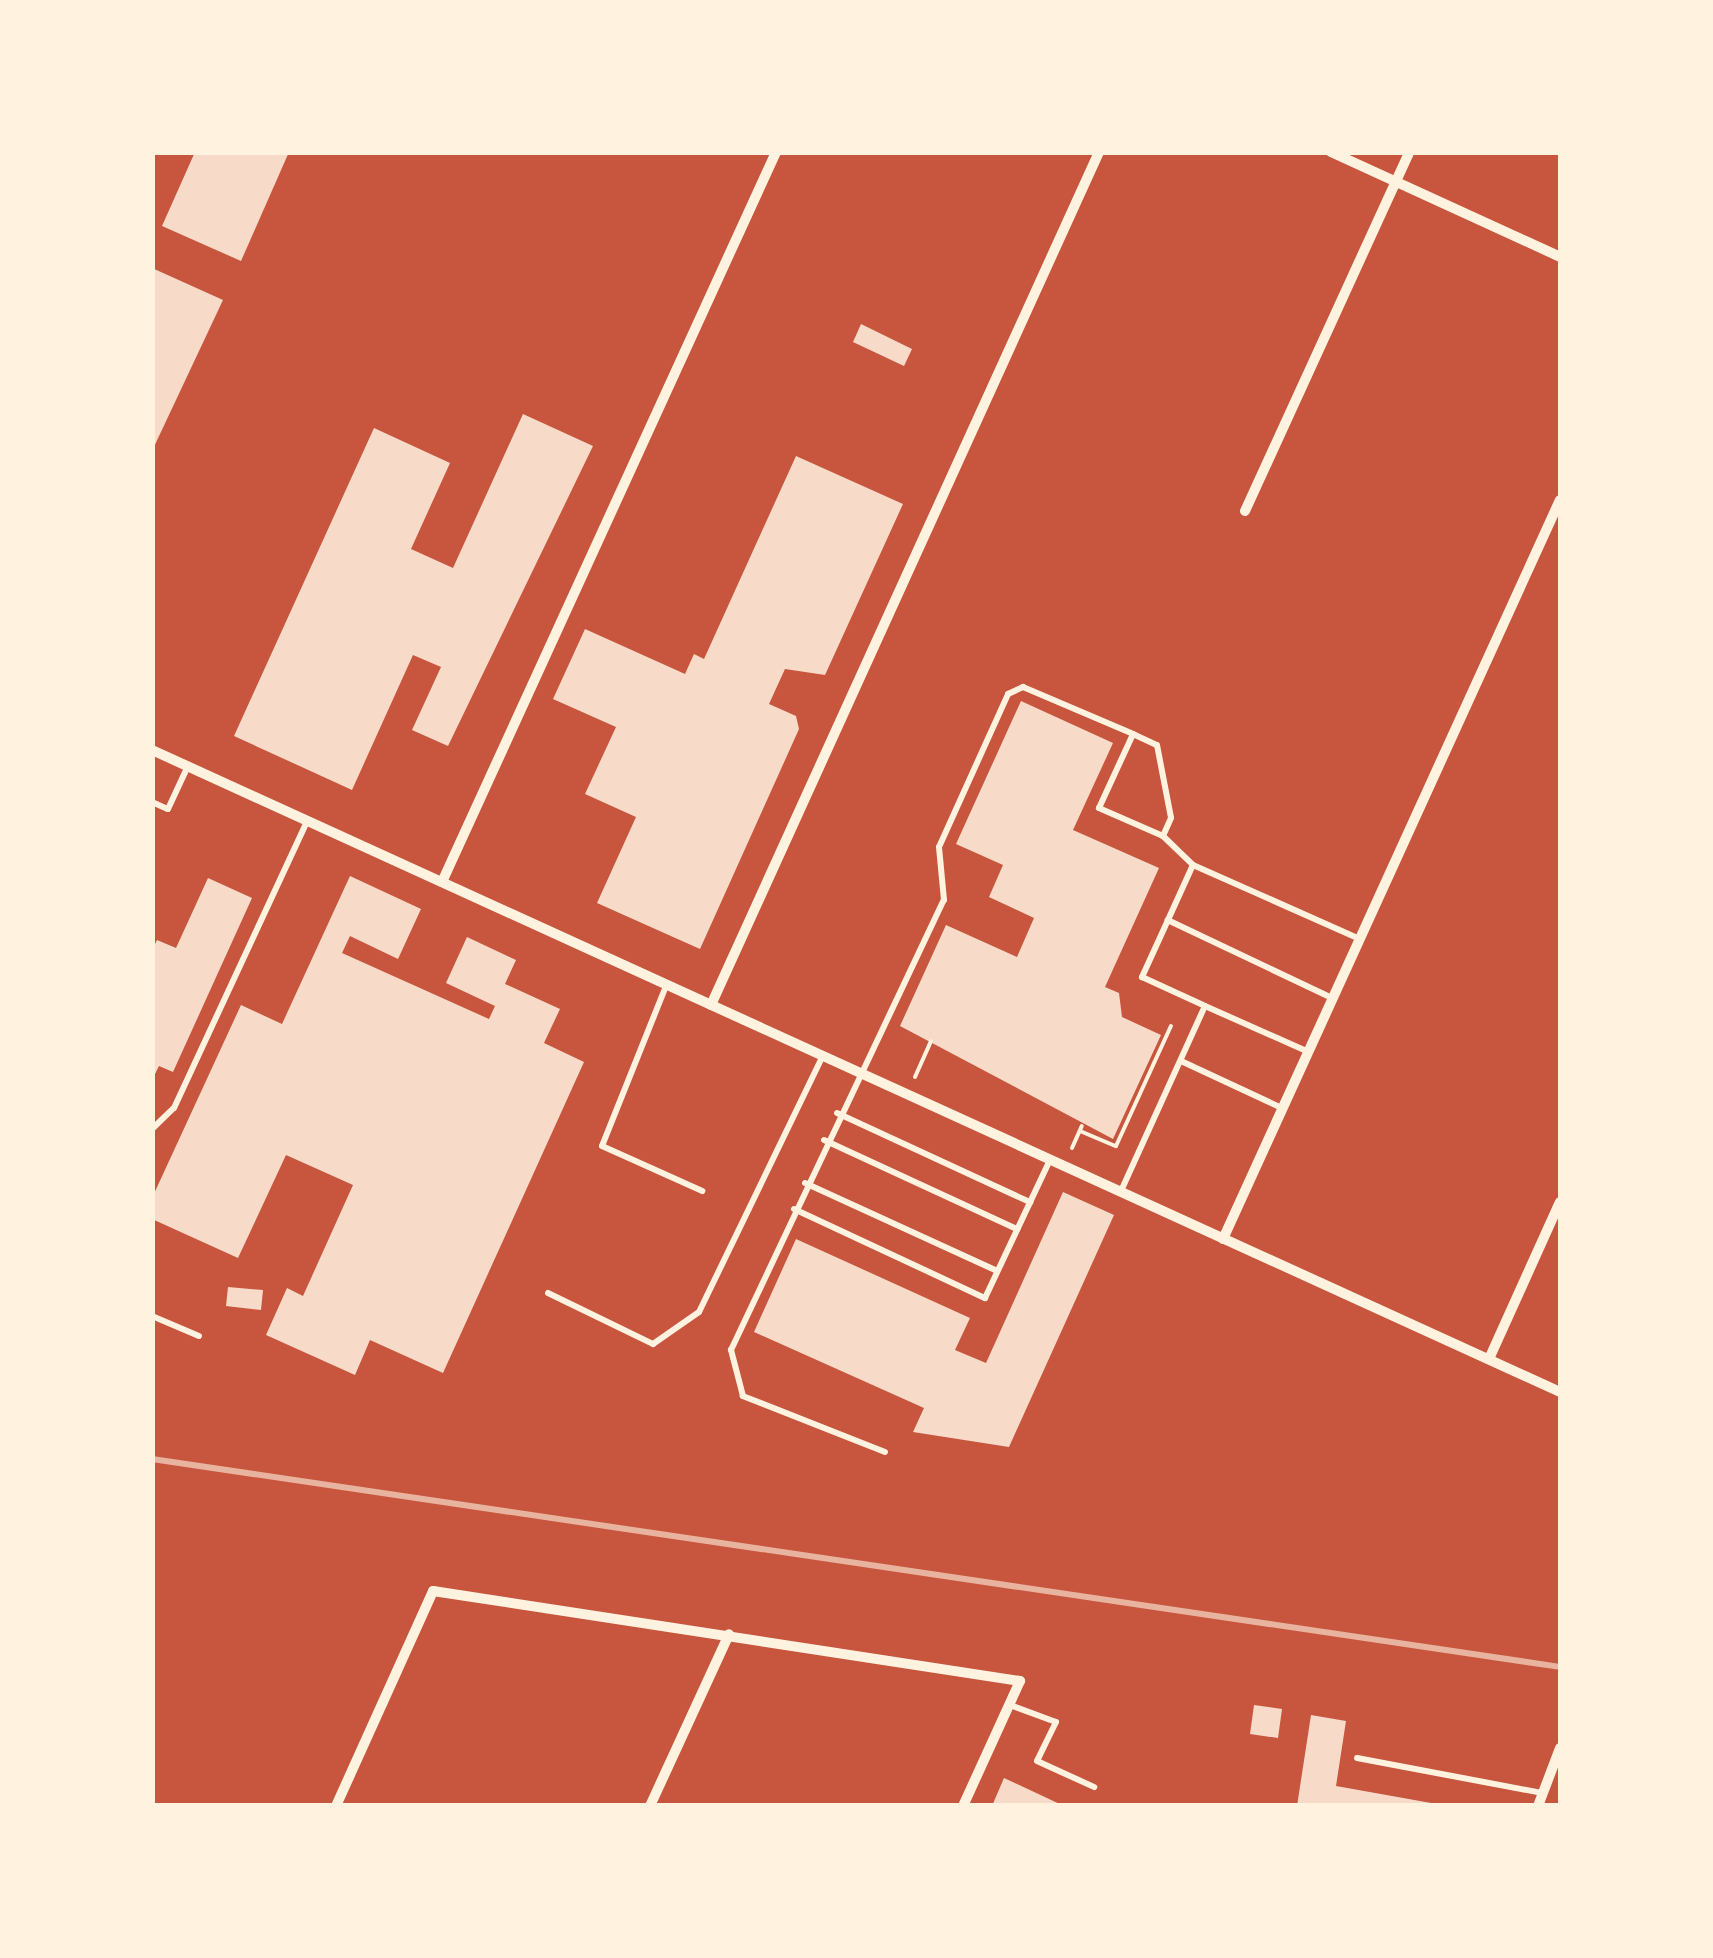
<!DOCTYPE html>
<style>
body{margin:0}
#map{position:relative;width:1713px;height:1958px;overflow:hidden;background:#c8553d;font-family:"Work Sans",sans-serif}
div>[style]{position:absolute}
.building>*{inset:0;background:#f7dbc8}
.path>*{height:4px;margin:-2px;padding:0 2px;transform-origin:2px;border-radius:2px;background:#fff3e0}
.service>*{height:6px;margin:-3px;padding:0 3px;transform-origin:3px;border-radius:3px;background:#fff3e0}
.minor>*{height:10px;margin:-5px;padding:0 5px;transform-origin:5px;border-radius:5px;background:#fff3e0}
.rail>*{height:6px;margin:-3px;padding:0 3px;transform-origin:3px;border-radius:3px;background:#e9b49f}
span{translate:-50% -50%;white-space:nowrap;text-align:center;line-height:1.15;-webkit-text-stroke:8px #fff3e0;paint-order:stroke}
.frame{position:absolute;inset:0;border:155px solid #fff3e0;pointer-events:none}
</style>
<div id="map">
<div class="building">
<div style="clip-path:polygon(195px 152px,289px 152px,241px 261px,162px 226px)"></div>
<div style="clip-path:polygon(152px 268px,223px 300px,152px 451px)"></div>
<div style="clip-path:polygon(861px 324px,912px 349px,904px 366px,853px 342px)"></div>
<div style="clip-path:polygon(523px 414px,593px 446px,448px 746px,412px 730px,441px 667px,413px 655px,352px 790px,234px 736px,374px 428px,450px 463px,411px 549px,453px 568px)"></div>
<div style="clip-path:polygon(796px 456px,903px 504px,825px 675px,785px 669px,769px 704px,796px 716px,799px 729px,700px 949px,597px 903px,636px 817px,585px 794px,616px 727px,553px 699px,585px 629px,685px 674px,694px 654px,704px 659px)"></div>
<div style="clip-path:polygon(1021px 701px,1113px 743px,1073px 830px,1159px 868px,1105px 987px,1119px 993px,1122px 1017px,1161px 1035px,1113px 1139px,900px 1026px,946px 925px,1017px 957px,1034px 918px,989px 897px,1003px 865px,956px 844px)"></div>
<div style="clip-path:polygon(350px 876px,421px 909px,398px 959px,350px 936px,342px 953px,489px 1019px,495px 1006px,446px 983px,467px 937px,516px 960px,505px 984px,560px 1009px,544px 1043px,584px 1062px,443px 1373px,370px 1340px,355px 1375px,266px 1335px,287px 1288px,303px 1296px,353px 1185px,286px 1155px,238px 1258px,152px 1219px,152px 1198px,241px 1005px,282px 1024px)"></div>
<div style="clip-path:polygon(208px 878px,252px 898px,173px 1072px,159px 1066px,152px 1080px,152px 950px,157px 940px,176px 948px)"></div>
<div style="clip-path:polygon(1063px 1192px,1114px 1215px,1009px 1447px,913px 1432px,924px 1408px,754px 1332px,796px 1239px,970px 1318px,955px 1350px,986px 1363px)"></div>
<div style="clip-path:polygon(228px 1287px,263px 1290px,261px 1310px,226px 1306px)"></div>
<div style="clip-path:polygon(1254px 1705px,1282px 1709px,1278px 1738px,1250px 1734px)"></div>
<div style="clip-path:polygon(1311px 1715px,1346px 1721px,1336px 1786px,1448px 1806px,1297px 1806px)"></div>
<div style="clip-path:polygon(1004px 1778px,1064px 1806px,992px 1806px)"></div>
</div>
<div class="path">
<div style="left:915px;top:1077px;width:39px;rotate:-66deg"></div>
<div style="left:1080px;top:1131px;width:39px;rotate:23deg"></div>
<div style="left:1116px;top:1146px;width:132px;rotate:-65.4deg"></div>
<div style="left:1072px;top:1148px;width:24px;rotate:-66deg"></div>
</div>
<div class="service">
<div style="left:152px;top:802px;width:17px;rotate:24deg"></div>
<div style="left:168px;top:809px;width:47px;rotate:-65.1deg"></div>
<div style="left:1163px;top:836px;width:42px;rotate:44deg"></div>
<div style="left:1168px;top:920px;width:63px;rotate:114.5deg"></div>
<div style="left:1142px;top:977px;width:69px;rotate:24.7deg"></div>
<div style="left:666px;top:986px;width:172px;rotate:111.8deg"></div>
<div style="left:602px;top:1146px;width:110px;rotate:24.2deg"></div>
<div style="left:1332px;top:998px;width:182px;rotate:-154.6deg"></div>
<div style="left:1168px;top:920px;width:60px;rotate:-65.6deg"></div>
<div style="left:1193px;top:865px;width:183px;rotate:23.9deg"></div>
<div style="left:1181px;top:1061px;width:111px;rotate:25deg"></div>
<div style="left:837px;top:1113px;width:213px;rotate:24.8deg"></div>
<div style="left:152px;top:1129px;width:30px;rotate:-44deg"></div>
<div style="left:174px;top:1108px;width:316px;rotate:-65.1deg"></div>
<div style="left:824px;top:1140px;width:213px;rotate:24.8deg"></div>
<div style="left:805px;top:1183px;width:211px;rotate:24.6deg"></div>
<div style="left:1121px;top:1191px;width:203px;rotate:-65.6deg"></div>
<div style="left:1205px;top:1006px;width:114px;rotate:23.9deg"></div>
<div style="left:794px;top:1209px;width:211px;rotate:25deg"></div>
<div style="left:985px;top:1298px;width:153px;rotate:-64.8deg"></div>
<div style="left:548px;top:1293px;width:117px;rotate:25.9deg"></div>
<div style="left:653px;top:1344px;width:56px;rotate:-34.8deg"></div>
<div style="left:699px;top:1312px;width:284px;rotate:-64.2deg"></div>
<div style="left:152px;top:1316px;width:51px;rotate:23.1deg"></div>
<div style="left:885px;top:1452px;width:153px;rotate:-158.5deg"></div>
<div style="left:743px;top:1396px;width:48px;rotate:-104.6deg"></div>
<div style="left:731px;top:1350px;width:498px;rotate:-64.7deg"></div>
<div style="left:944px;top:900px;width:53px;rotate:-95.4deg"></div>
<div style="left:939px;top:847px;width:168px;rotate:-65.7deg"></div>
<div style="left:1008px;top:694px;width:17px;rotate:-25deg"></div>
<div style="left:1023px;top:687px;width:120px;rotate:23.1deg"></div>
<div style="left:1133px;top:734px;width:26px;rotate:25deg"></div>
<div style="left:1157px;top:745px;width:74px;rotate:79.1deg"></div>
<div style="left:1171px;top:818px;width:20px;rotate:114deg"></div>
<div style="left:1163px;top:836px;width:70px;rotate:-156.4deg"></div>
<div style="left:1099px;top:808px;width:81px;rotate:-65.3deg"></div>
<div style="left:1010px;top:1705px;width:49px;rotate:20.3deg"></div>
<div style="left:1056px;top:1722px;width:43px;rotate:116deg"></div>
<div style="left:1037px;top:1761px;width:63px;rotate:24.5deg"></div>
<div style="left:1357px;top:1758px;width:188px;rotate:10.7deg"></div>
</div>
<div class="minor">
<div style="left:1331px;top:152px;width:252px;rotate:24.6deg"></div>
<div style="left:1245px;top:511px;width:395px;rotate:-65.4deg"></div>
<div style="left:152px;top:750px;width:1547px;rotate:24.51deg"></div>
<div style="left:442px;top:882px;width:803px;rotate:-65.41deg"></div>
<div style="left:711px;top:1005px;width:937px;rotate:-65.54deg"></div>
<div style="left:1223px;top:1239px;width:812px;rotate:-65.49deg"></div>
<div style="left:1489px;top:1359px;width:172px;rotate:-65.7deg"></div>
<div style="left:336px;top:1806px;width:236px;rotate:-65.7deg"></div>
<div style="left:433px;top:1591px;width:594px;rotate:8.72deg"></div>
<div style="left:1020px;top:1681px;width:137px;rotate:114.5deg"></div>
<div style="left:650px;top:1806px;width:189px;rotate:-65.3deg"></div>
<div style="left:1538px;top:1806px;width:62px;rotate:-69.2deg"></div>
</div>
<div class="rail">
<div style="left:152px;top:1459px;width:1423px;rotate:8.4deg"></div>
</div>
<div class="frame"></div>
</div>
